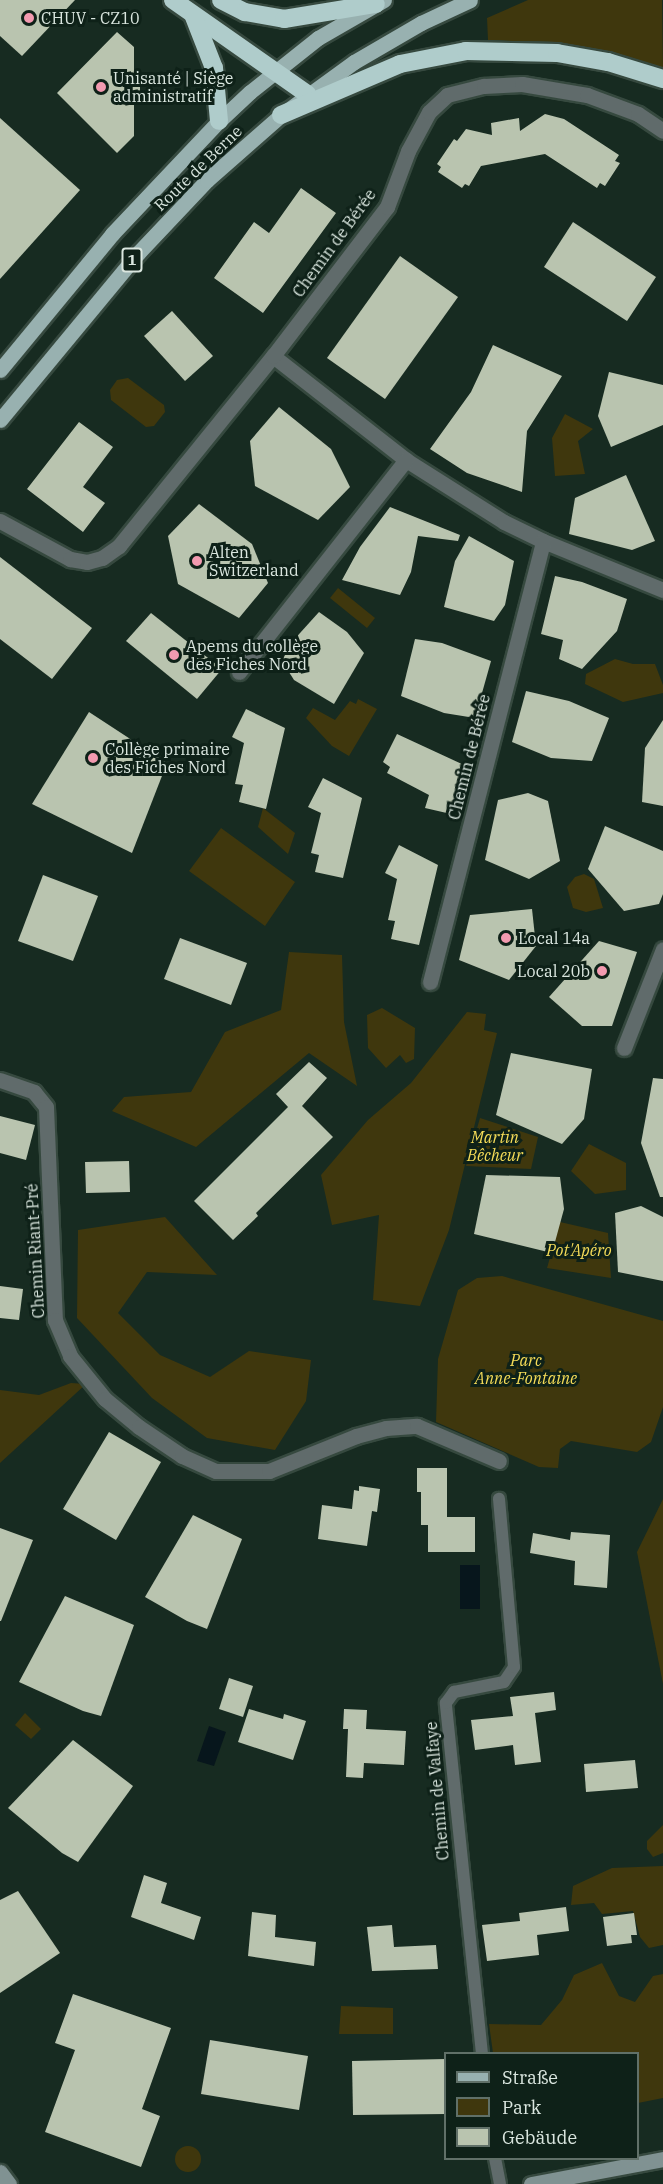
<!DOCTYPE html>
<meta charset="utf-8">
<style>
body{margin:0}
#map{position:relative;width:663px;height:2184px;overflow:hidden;background:#172b21;font-family:"IBM Plex Serif",serif}
div>[style]{position:absolute}
.green>*{inset:0;background:#3f370d}
.round{border-radius:50%}
.water>*{inset:0;background:#07161c}
.building>*{inset:0;background:#b9c4af}
.roads{filter:drop-shadow(2px 0 #36493f) drop-shadow(-2px 0 #36493f) drop-shadow(0 2px #36493f) drop-shadow(0 -2px #36493f)}
.lane>*{height:12px;margin:-6px;padding:0 6px;transform-origin:6px;border-radius:6px;background:#606b6b}
.street>*{height:15px;margin:-7.5px;padding:0 7.5px;transform-origin:7.5px;border-radius:7.5px;background:#606b6b}
.secondary>*{height:15px;margin:-7.5px;padding:0 7.5px;transform-origin:7.5px;border-radius:7.5px;background:#809292}
.primary>*{height:15px;margin:-7.5px;padding:0 7.5px;transform-origin:7.5px;border-radius:7.5px;background:#98b1b0}
.highway>*{height:18px;margin:-9px;padding:0 9px;transform-origin:9px;border-radius:9px;background:#afcccb}
.dots>*{width:16px;height:16px;translate:-50% -50%;box-sizing:border-box;border:3px solid #0e2118;border-radius:50%}
span{translate:-50% -50%;white-space:nowrap;text-align:center;line-height:1.15;-webkit-text-stroke:6px #0e2118;paint-order:stroke}
.shield-label span{padding:2px 4px;background:#0e2118;border:2px solid;border-radius:4px;-webkit-text-stroke-width:0}
.shield-label{font-size:15px;color:#dae6df;font-weight:700}
.poi-label{font-size:16px;color:#dae6df}
.left{translate:0 -50%;text-align:left}
.right{translate:-100% -50%;text-align:right}
.street-label{font-size:16px;color:#dae6df}
.park-label{font-size:16px;color:#f5dc58;font-style:italic}
.legend{position:absolute;left:444px;top:2052px;width:195px;height:108px;box-sizing:border-box;background:#0e2118;border:2px solid #607068;margin:0;padding:8px 10px;list-style:none;font-size:18px;color:#dae6df}
.legend li{display:flex;align-items:center;gap:12px;height:30px}
.legend b{width:30px;border:2px solid #607068}
</style>
<div id="map">
<div class="green">
<div style="clip-path:polygon(528px 0,662px 0,663px 69px,616px 55px,554px 43px,488px 40px,487px 18px)"></div>
<div style="clip-path:polygon(128px 378px,164px 405px,165px 412px,154px 426px,146px 427px,111px 400px,110px 390px,117px 380px)"></div>
<div style="clip-path:polygon(565px 414px,593px 429px,578px 441px,585px 474px,555px 476px,552px 438px)"></div>
<div style="clip-path:polygon(338px 588px,375px 618px,367px 628px,330px 598px)"></div>
<div style="clip-path:polygon(615px 659px,633px 664px,655px 664px,663px 685px,663px 693px,623px 702px,585px 684px,586px 674px)"></div>
<div style="clip-path:polygon(358px 699px,377px 709px,349px 756px,332px 746px,306px 718px,313px 708px,335px 720px,350px 701px,356px 704px)"></div>
<div style="clip-path:polygon(263px 808px,295px 833px,288px 854px,258px 827px)"></div>
<div style="clip-path:polygon(221px 828px,295px 882px,265px 926px,189px 871px)"></div>
<div style="clip-path:polygon(584px 874px,594px 879px,603px 908px,586px 912px,573px 908px,567px 887px,575px 877px)"></div>
<div style="clip-path:polygon(289px 952px,342px 955px,344px 1022px,357px 1086px,309px 1053px,196px 1147px,112px 1111px,124px 1097px,191px 1092px,225px 1032px,281px 1010px)"></div>
<div style="clip-path:polygon(382px 1008px,415px 1028px,414px 1059px,406px 1063px,400px 1055px,386px 1068px,368px 1048px,367px 1015px)"></div>
<div style="clip-path:polygon(467px 1012px,486px 1014px,484px 1030px,497px 1033px,449px 1230px,420px 1306px,373px 1300px,379px 1215px,332px 1225px,321px 1175px,368px 1120px,411px 1083px)"></div>
<div style="clip-path:polygon(480px 1118px,538px 1137px,531px 1169px,466px 1166px)"></div>
<div style="clip-path:polygon(589px 1144px,626px 1163px,626px 1190px,595px 1194px,571px 1171px)"></div>
<div style="clip-path:polygon(165px 1217px,217px 1275px,147px 1272px,118px 1313px,160px 1355px,210px 1377px,249px 1351px,311px 1360px,306px 1401px,275px 1450px,207px 1438px,152px 1398px,77px 1318px,78px 1230px)"></div>
<div style="clip-path:polygon(560px 1222px,608px 1233px,611px 1278px,547px 1268px)"></div>
<div style="clip-path:polygon(502px 1276px,663px 1321px,663px 1407px,651px 1442px,637px 1452px,571px 1441px,560px 1449px,558px 1468px,539px 1467px,436px 1422px,438px 1359px,458px 1290px,477px 1278px)"></div>
<div style="clip-path:polygon(71px 1383px,86px 1384px,0 1463px,0 1390px,39px 1395px)"></div>
<div style="clip-path:polygon(663px 1499px,663px 1684px,637px 1552px)"></div>
<div style="clip-path:polygon(25px 1713px,41px 1729px,31px 1739px,15px 1725px)"></div>
<div style="clip-path:polygon(663px 1825px,663px 1853px,653px 1857px,647px 1849px,647px 1841px)"></div>
<div style="clip-path:polygon(663px 1866px,663px 1945px,649px 1948px,640px 1937px,633px 1911px,602px 1914px,594px 1903px,571px 1905px,573px 1886px,612px 1868px)"></div>
<div style="clip-path:polygon(602px 1963px,619px 1996px,635px 2002px,653px 1976px,663px 1974px,663px 2098px,638px 2103px,638px 2054px,493px 2053px,489px 2024px,541px 2025px,562px 2000px,574px 1975px)"></div>
<div style="clip-path:polygon(341px 2006px,393px 2008px,393px 2034px,339px 2034px)"></div>
<div class="round" style="left:175px;top:2146px;width:26px;height:26px"></div>
</div>
<div class="water">
<div style="clip-path:polygon(460px 1565px,480px 1565px,480px 1609px,460px 1609px)"></div>
<div style="clip-path:polygon(209px 1726px,226px 1732px,214px 1766px,197px 1761px)"></div>
</div>
<div class="building">
<div style="clip-path:polygon(0 0,75px 0,22px 56px,0 36px)"></div>
<div style="clip-path:polygon(117px 32px,134px 47px,134px 81px,140px 81px,140px 104px,134px 104px,134px 136px,117px 153px,57px 93px)"></div>
<div style="clip-path:polygon(545px 114px,564px 119px,619px 155px,615px 161px,620px 163px,605px 186px,600px 183px,597px 188px,545px 154px,481px 166px,469px 186px,465px 184px,462px 188px,438px 172px,441px 167px,437px 164px,454px 139px,457px 141px,466px 129px,492px 135px,491px 123px,519px 118px,520px 131px)"></div>
<div style="clip-path:polygon(0 118px,80px 190px,0 279px)"></div>
<div style="clip-path:polygon(301px 188px,336px 213px,263px 313px,214px 278px,254px 222px,269px 233px)"></div>
<div style="clip-path:polygon(573px 222px,656px 277px,627px 321px,544px 267px)"></div>
<div style="clip-path:polygon(400px 256px,458px 297px,385px 399px,327px 358px)"></div>
<div style="clip-path:polygon(172px 311px,213px 356px,185px 381px,144px 336px)"></div>
<div style="clip-path:polygon(493px 345px,562px 376px,527px 431px,522px 492px,467px 473px,430px 449px,471px 392px)"></div>
<div style="clip-path:polygon(609px 372px,663px 385px,663px 425px,611px 447px,598px 416px)"></div>
<div style="clip-path:polygon(279px 407px,331px 449px,350px 487px,318px 520px,255px 486px,250px 441px)"></div>
<div style="clip-path:polygon(79px 422px,113px 447px,83px 487px,105px 503px,83px 532px,27px 489px)"></div>
<div style="clip-path:polygon(626px 475px,655px 541px,632px 550px,569px 534px,575px 498px)"></div>
<div style="clip-path:polygon(199px 504px,252px 544px,268px 583px,239px 618px,178px 584px,168px 536px)"></div>
<div style="clip-path:polygon(390px 507px,460px 535px,458px 541px,418px 536px,411px 572px,400px 595px,342px 580px,360px 547px)"></div>
<div style="clip-path:polygon(469px 536px,514px 561px,505px 605px,494px 621px,444px 607px,455px 561px)"></div>
<div style="clip-path:polygon(0 557px,92px 628px,52px 679px,0 639px)"></div>
<div style="clip-path:polygon(555px 576px,582px 582px,627px 599px,617px 631px,582px 669px,559px 659px,563px 640px,541px 634px)"></div>
<div style="clip-path:polygon(319px 612px,347px 632px,364px 653px,334px 704px,294px 680px,282px 661px,291px 643px)"></div>
<div style="clip-path:polygon(151px 613px,222px 669px,197px 699px,126px 641px)"></div>
<div style="clip-path:polygon(415px 639px,442px 643px,491px 661px,475px 718px,444px 713px,401px 696px)"></div>
<div style="clip-path:polygon(526px 691px,569px 701px,609px 718px,592px 761px,551px 758px,512px 742px)"></div>
<div style="clip-path:polygon(246px 709px,285px 728px,266px 809px,239px 802px,243px 785px,235px 784px,244px 743px,232px 737px)"></div>
<div style="clip-path:polygon(89px 712px,167px 763px,132px 853px,32px 804px)"></div>
<div style="clip-path:polygon(663px 720px,663px 806px,642px 802px,645px 748px)"></div>
<div style="clip-path:polygon(397px 734px,464px 765px,451px 814px,425px 808px,429px 795px,387px 773px,390px 767px,383px 762px)"></div>
<div style="clip-path:polygon(323px 778px,362px 798px,343px 878px,315px 872px,319px 855px,311px 853px,321px 813px,308px 807px)"></div>
<div style="clip-path:polygon(528px 793px,548px 801px,560px 861px,529px 879px,485px 860px,498px 800px)"></div>
<div style="clip-path:polygon(605px 826px,663px 851px,663px 894px,659px 904px,624px 911px,588px 869px)"></div>
<div style="clip-path:polygon(399px 845px,438px 865px,419px 945px,391px 939px,395px 921px,388px 920px,397px 879px,385px 873px)"></div>
<div style="clip-path:polygon(43px 875px,98px 896px,73px 961px,18px 941px)"></div>
<div style="clip-path:polygon(532px 909px,536px 946px,509px 980px,459px 960px,470px 915px)"></div>
<div style="clip-path:polygon(180px 938px,247px 963px,231px 1005px,164px 979px)"></div>
<div style="clip-path:polygon(599px 941px,637px 952px,612px 1026px,582px 1026px,549px 997px)"></div>
<div style="clip-path:polygon(511px 1053px,592px 1069px,584px 1119px,562px 1144px,496px 1115px)"></div>
<div style="clip-path:polygon(309px 1062px,327px 1078px,302px 1106px,333px 1137px,256px 1213px,258px 1216px,233px 1240px,194px 1201px,288px 1107px,276px 1094px)"></div>
<div style="clip-path:polygon(653px 1078px,663px 1079px,663px 1197px,660px 1197px,641px 1143px)"></div>
<div style="clip-path:polygon(0 1116px,35px 1125px,26px 1160px,0 1153px)"></div>
<div style="clip-path:polygon(129px 1161px,130px 1192px,86px 1193px,85px 1162px)"></div>
<div style="clip-path:polygon(486px 1175px,560px 1177px,564px 1209px,552px 1253px,474px 1234px)"></div>
<div style="clip-path:polygon(641px 1206px,663px 1217px,663px 1281px,618px 1272px,615px 1213px)"></div>
<div style="clip-path:polygon(0 1286px,23px 1289px,19px 1320px,0 1318px)"></div>
<div style="clip-path:polygon(109px 1432px,161px 1462px,116px 1540px,63px 1509px)"></div>
<div style="clip-path:polygon(417px 1468px,447px 1468px,447px 1517px,475px 1517px,475px 1552px,428px 1552px,428px 1525px,421px 1525px,421px 1492px,417px 1492px)"></div>
<div style="clip-path:polygon(359px 1486px,380px 1489px,377px 1512px,372px 1511px,367px 1546px,318px 1539px,322px 1505px,352px 1509px,354px 1490px,359px 1491px)"></div>
<div style="clip-path:polygon(193px 1515px,242px 1539px,207px 1629px,187px 1621px,145px 1597px)"></div>
<div style="clip-path:polygon(0 1528px,33px 1540px,1px 1621px,0 1621px)"></div>
<div style="clip-path:polygon(571px 1532px,610px 1535px,607px 1588px,574px 1585px,575px 1561px,530px 1553px,533px 1533px,570px 1540px)"></div>
<div style="clip-path:polygon(65px 1596px,134px 1625px,101px 1716px,83px 1711px,19px 1682px)"></div>
<div style="clip-path:polygon(229px 1678px,253px 1686px,243px 1717px,219px 1709px)"></div>
<div style="clip-path:polygon(554px 1692px,556px 1710px,535px 1713px,541px 1762px,515px 1765px,513px 1745px,475px 1750px,471px 1720px,513px 1716px,510px 1697px)"></div>
<div style="clip-path:polygon(249px 1709px,283px 1719px,284px 1714px,306px 1721px,293px 1760px,238px 1742px)"></div>
<div style="clip-path:polygon(344px 1709px,367px 1710px,366px 1729px,406px 1731px,404px 1765px,364px 1763px,363px 1778px,346px 1777px,348px 1729px,343px 1729px)"></div>
<div style="clip-path:polygon(73px 1740px,133px 1786px,78px 1862px,62px 1853px,8px 1808px)"></div>
<div style="clip-path:polygon(635px 1760px,638px 1788px,586px 1792px,584px 1764px)"></div>
<div style="clip-path:polygon(144px 1875px,167px 1883px,161px 1903px,201px 1917px,194px 1940px,131px 1917px)"></div>
<div style="clip-path:polygon(18px 1891px,60px 1953px,0 1993px,0 1900px)"></div>
<div style="clip-path:polygon(566px 1907px,569px 1931px,537px 1935px,539px 1955px,487px 1961px,482px 1925px,520px 1921px,519px 1913px)"></div>
<div style="clip-path:polygon(252px 1912px,276px 1915px,275px 1937px,316px 1942px,314px 1966px,248px 1956px)"></div>
<div style="clip-path:polygon(634px 1913px,637px 1935px,631px 1935px,632px 1943px,607px 1946px,603px 1917px)"></div>
<div style="clip-path:polygon(392px 1925px,394px 1947px,436px 1945px,438px 1969px,372px 1971px,367px 1927px)"></div>
<div style="clip-path:polygon(73px 1994px,171px 2028px,142px 2109px,160px 2116px,141px 2167px,45px 2132px,75px 2050px,55px 2043px)"></div>
<div style="clip-path:polygon(210px 2040px,308px 2056px,299px 2110px,201px 2094px)"></div>
<div style="clip-path:polygon(446px 2059px,446px 2114px,353px 2115px,352px 2061px)"></div>
</div>
<div class="roads">
<div class="lane">
<div style="left:482px;top:2054px;width:353px;rotate:-95.9deg"></div>
<div style="left:446px;top:1703px;width:14px;rotate:-54deg"></div>
<div style="left:454px;top:1692px;width:51px;rotate:-11.3deg"></div>
<div style="left:504px;top:1682px;width:18px;rotate:-56deg"></div>
<div style="left:514px;top:1667px;width:169px;rotate:-95.1deg"></div>
<div style="left:495px;top:2158px;width:26px;rotate:79deg"></div>
</div>
<div class="street">
<div style="left:273px;top:356px;width:169px;rotate:38deg"></div>
<div style="left:406px;top:460px;width:116px;rotate:32.3deg"></div>
<div style="left:504px;top:522px;width:43px;rotate:26deg"></div>
<div style="left:543px;top:541px;width:130px;rotate:22.2deg"></div>
<div style="left:0;top:521px;width:80px;rotate:28.5deg"></div>
<div style="left:70px;top:559px;width:17px;rotate:10deg"></div>
<div style="left:87px;top:562px;width:16px;rotate:-15deg"></div>
<div style="left:102px;top:558px;width:21px;rotate:-35deg"></div>
<div style="left:119px;top:546px;width:245px;rotate:-51deg"></div>
<div style="left:273px;top:356px;width:188px;rotate:-52.6deg"></div>
<div style="left:387px;top:207px;width:60px;rotate:-69.4deg"></div>
<div style="left:408px;top:151px;width:44px;rotate:-61.7deg"></div>
<div style="left:429px;top:112px;width:25px;rotate:-43deg"></div>
<div style="left:447px;top:95px;width:38px;rotate:-14deg"></div>
<div style="left:484px;top:86px;width:38px;rotate:-3deg"></div>
<div style="left:522px;top:84px;width:66px;rotate:9.6deg"></div>
<div style="left:587px;top:95px;width:54px;rotate:20.4deg"></div>
<div style="left:638px;top:114px;width:30px;rotate:34deg"></div>
<div style="left:239px;top:672px;width:270px;rotate:-51.8deg"></div>
<div style="left:430px;top:982px;width:455px;rotate:-75.6deg"></div>
<div style="left:624px;top:1048px;width:106px;rotate:-68.5deg"></div>
<div style="left:0;top:1080px;width:36px;rotate:19deg"></div>
<div style="left:34px;top:1092px;width:19px;rotate:51deg"></div>
<div style="left:46px;top:1107px;width:213px;rotate:87.6deg"></div>
<div style="left:55px;top:1320px;width:39px;rotate:67deg"></div>
<div style="left:70px;top:1356px;width:55px;rotate:50.9deg"></div>
<div style="left:105px;top:1399px;width:44px;rotate:39.5deg"></div>
<div style="left:139px;top:1427px;width:52px;rotate:34deg"></div>
<div style="left:182px;top:1456px;width:37px;rotate:24deg"></div>
<div style="left:216px;top:1471px;width:53px"></div>
<div style="left:269px;top:1471px;width:94px;rotate:-21.9deg"></div>
<div style="left:356px;top:1436px;width:31px;rotate:-15deg"></div>
<div style="left:386px;top:1428px;width:31px;rotate:-4deg"></div>
<div style="left:417px;top:1426px;width:89px;rotate:23.1deg"></div>
</div>
<div class="secondary">
<div style="left:0;top:2172px;width:15px;rotate:53deg"></div>
<div style="left:531px;top:2184px;width:134px;rotate:-10.7deg"></div>
</div>
<div class="primary">
<div style="left:0;top:370px;width:176px;rotate:-50.5deg"></div>
<div style="left:112px;top:234px;width:156px;rotate:-46.6deg"></div>
<div style="left:219px;top:121px;width:42px;rotate:-43.1deg"></div>
<div style="left:250px;top:92px;width:87px;rotate:-38.5deg"></div>
<div style="left:318px;top:38px;width:76px;rotate:-29.9deg"></div>
<div style="left:0;top:420px;width:217px;rotate:-50.4deg"></div>
<div style="left:138px;top:253px;width:100px;rotate:-46.6deg"></div>
<div style="left:207px;top:180px;width:98px;rotate:-41.3deg"></div>
<div style="left:281px;top:115px;width:90px;rotate:-36deg"></div>
<div style="left:354px;top:62px;width:78px;rotate:-30.2deg"></div>
<div style="left:421px;top:23px;width:54px;rotate:-25.1deg"></div>
</div>
<div class="highway">
<div style="left:173px;top:0;width:164px;rotate:35deg"></div>
<div style="left:221px;top:0;width:27px;rotate:27deg"></div>
<div style="left:245px;top:12px;width:40px;rotate:10deg"></div>
<div style="left:284px;top:19px;width:93px;rotate:-9.3deg"></div>
<div style="left:194px;top:17px;width:55px;rotate:68.6deg"></div>
<div style="left:214px;top:68px;width:53px;rotate:84.6deg"></div>
<div style="left:281px;top:115px;width:129px;rotate:-23.2deg"></div>
<div style="left:400px;top:64px;width:67px;rotate:-11.1deg"></div>
<div style="left:466px;top:51px;width:91px;rotate:1.3deg"></div>
<div style="left:557px;top:53px;width:52px;rotate:10deg"></div>
<div style="left:608px;top:62px;width:58px;rotate:17.2deg"></div>
</div>
</div>
<div class="dots">
<div style="left:29px;top:18px;background:#f29ab0"></div>
<div style="left:101px;top:87px;background:#f29ab0"></div>
<div style="left:197px;top:561px;background:#f29ab0"></div>
<div style="left:174px;top:655px;background:#f29ab0"></div>
<div style="left:93px;top:758px;background:#f29ab0"></div>
<div style="left:506px;top:938px;background:#f29ab0"></div>
<div style="left:602px;top:971px;background:#f29ab0"></div>
</div>
<div class="shield-label">
<span style="left:132px;top:260px">1</span>
</div>
<div class="poi-label">
<span class="left" style="left:41px;top:18px">CHUV - CZ10</span>
<span class="left" style="left:113px;top:87px">Unisanté | Siège<br>administratif</span>
<span class="left" style="left:209px;top:561px">Alten<br>Switzerland</span>
<span class="left" style="left:186px;top:655px">Apems du collège<br>des Fiches Nord</span>
<span class="left" style="left:105px;top:758px">Collège primaire<br>des Fiches Nord</span>
<span class="left" style="left:518px;top:938px">Local 14a</span>
<span class="right" style="left:590px;top:971px">Local 20b</span>
</div>
<div class="street-label">
<span style="left:198px;top:168px;rotate:-44deg">Route de Berne</span>
<span style="left:334px;top:243px;rotate:-54deg">Chemin de Bérée</span>
<span style="left:469px;top:757px;rotate:-76deg">Chemin de Bérée</span>
<span style="left:35px;top:1251px;rotate:-93deg">Chemin Riant-Pré</span>
<span style="left:437px;top:1791px;rotate:-95deg">Chemin de Valfaye</span>
</div>
<div class="park-label">
<span style="left:495px;top:1146px">Martin<br>Bêcheur</span>
<span style="left:579px;top:1250px">Pot'Apéro</span>
<span style="left:526px;top:1369px">Parc<br>Anne-Fontaine</span>
</div>
<ul class="legend">
<li><b style="height:8px;background:#98b1b0"></b>Straße</li>
<li><b style="height:16px;background:#3f370d"></b>Park</li>
<li><b style="height:16px;background:#b9c4af"></b>Gebäude</li>
</ul>
</div>
